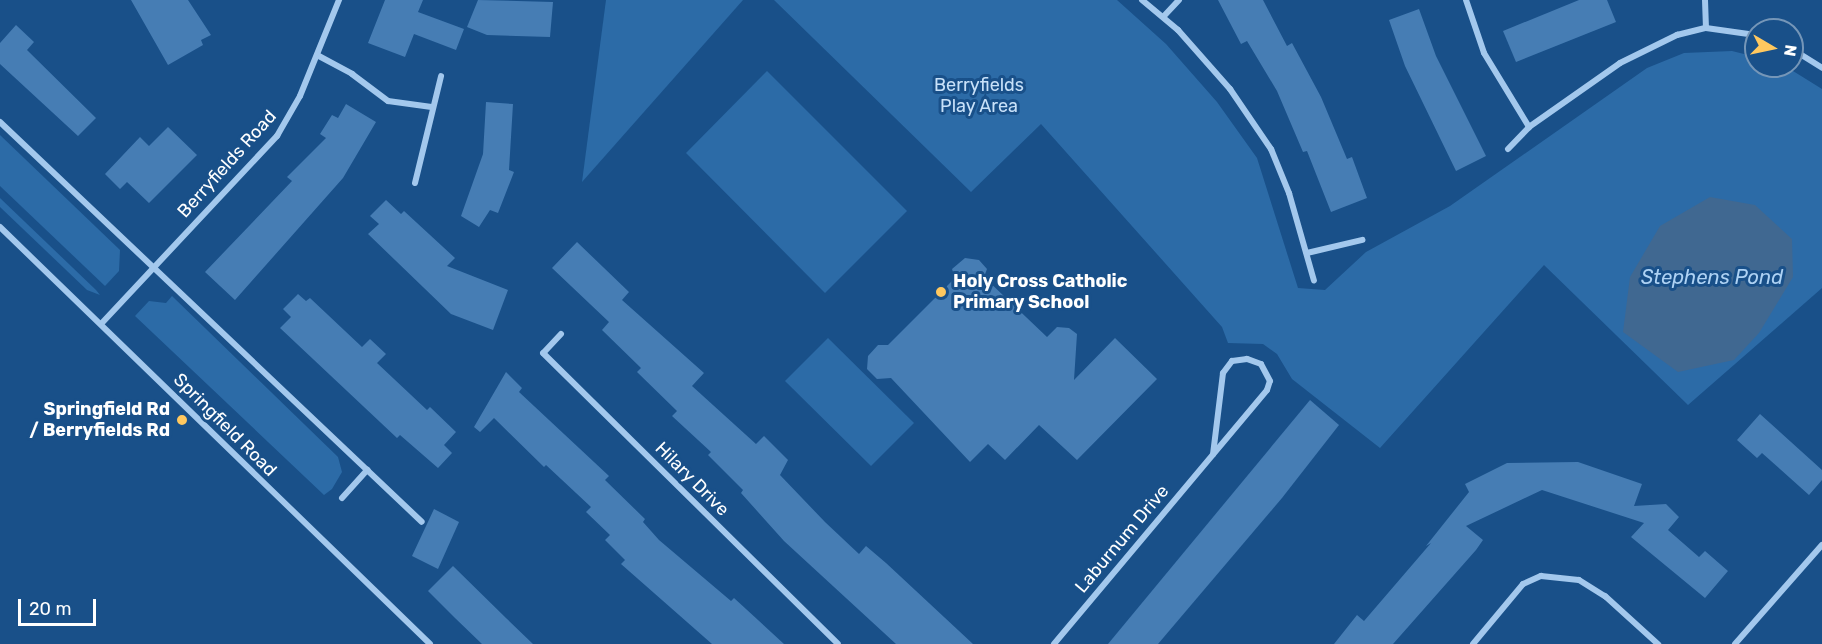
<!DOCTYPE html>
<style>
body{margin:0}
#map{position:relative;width:1822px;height:644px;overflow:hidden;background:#195089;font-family:Rubik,sans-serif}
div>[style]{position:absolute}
.green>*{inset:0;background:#2c6ba7}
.water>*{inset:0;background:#406891}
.building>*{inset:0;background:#467db4}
.street>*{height:6px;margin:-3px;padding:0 3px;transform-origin:3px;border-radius:3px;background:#a3c8ed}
.dots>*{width:16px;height:16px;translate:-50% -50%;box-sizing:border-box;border:3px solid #195089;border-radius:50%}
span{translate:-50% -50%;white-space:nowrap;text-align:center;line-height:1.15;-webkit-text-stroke:6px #195089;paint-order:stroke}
.park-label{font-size:18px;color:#c8e1f9}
.street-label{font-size:18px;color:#fff}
.poi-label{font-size:18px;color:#fff;font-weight:700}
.left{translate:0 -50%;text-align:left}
.right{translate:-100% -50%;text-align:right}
.water-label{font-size:20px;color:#aed2f4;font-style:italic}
.north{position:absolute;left:1744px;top:18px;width:60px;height:60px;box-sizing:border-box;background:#195089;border:2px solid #7596b8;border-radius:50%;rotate:99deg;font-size:16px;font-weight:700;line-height:24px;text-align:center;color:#fff}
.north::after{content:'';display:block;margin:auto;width:21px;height:27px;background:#ffc85f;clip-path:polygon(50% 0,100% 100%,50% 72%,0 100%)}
.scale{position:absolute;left:18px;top:599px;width:78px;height:27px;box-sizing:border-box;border:3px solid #fff;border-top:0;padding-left:8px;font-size:18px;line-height:21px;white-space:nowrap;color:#fff;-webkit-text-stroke:4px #195089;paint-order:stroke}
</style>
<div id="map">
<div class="green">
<div style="clip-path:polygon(606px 0,743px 0,582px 182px)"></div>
<div style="clip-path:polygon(774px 0,1117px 0,1166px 44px,1217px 102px,1257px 158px,1298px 288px,1325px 290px,1366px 252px,1450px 206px,1647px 68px,1684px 53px,1732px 51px,1756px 57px,1756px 66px,1785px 66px,1822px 89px,1822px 288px,1688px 405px,1544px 265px,1380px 448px,1292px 379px,1277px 354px,1263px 344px,1228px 343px,1222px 327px,1041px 124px,971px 192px)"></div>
<div style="clip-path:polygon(767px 71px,907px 211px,825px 293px,686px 153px)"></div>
<div style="clip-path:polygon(0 135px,120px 250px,119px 271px,105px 286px,0 186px)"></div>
<div style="clip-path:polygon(0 198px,96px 290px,100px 295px,87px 290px,0 207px)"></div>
<div style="clip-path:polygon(172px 296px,338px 457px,342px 472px,332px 489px,324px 495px,135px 316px,149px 301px,166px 303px)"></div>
<div style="clip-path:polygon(828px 338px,914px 423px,871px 466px,785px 381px)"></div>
</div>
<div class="water">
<div style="clip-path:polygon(1710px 197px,1755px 205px,1792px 239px,1793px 277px,1759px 333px,1734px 360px,1678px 372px,1623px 332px,1630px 277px,1660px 226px)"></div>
</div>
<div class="building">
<div style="clip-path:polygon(131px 0,188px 0,211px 35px,201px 40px,203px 45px,168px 65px)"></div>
<div style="clip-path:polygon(385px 0,423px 0,418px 12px,464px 29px,456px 50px,414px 34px,405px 57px,368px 43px)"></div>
<div style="clip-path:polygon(478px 0,553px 2px,550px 37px,487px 35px,467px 27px)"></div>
<div style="clip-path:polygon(1218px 0,1263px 0,1287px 46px,1292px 43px,1321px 97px,1347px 159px,1352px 157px,1367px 198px,1331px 212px,1307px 151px,1303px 152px,1277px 91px,1247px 41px,1241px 44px)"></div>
<div style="clip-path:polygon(1579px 0,1607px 0,1616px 22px,1516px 62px,1503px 31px)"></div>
<div style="clip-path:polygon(1419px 9px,1436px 56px,1486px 156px,1456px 171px,1405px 66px,1389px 20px)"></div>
<div style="clip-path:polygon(16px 25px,34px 42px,27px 50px,96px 118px,78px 136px,0 64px,0 43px)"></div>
<div style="clip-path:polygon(486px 102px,513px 104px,509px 170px,514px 172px,498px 213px,490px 210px,479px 227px,461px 216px,483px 154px)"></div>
<div style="clip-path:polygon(346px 104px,376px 122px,343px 178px,235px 300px,205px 272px,292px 181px,287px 177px,326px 138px,320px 134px,332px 115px,338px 118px)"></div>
<div style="clip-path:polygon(168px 127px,197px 155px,149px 203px,127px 182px,120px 189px,105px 174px,140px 137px,149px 146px)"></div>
<div style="clip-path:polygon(386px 200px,401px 214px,404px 211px,455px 258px,447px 266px,508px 290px,493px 330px,451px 314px,368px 234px,379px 224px,370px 216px)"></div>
<div style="clip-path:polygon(577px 242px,629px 292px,622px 300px,704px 373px,692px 386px,756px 444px,764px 436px,788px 460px,780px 475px,825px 522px,859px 554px,866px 546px,886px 563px,973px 644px,896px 644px,784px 541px,741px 493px,743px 490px,708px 455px,711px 452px,672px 416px,677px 411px,637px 372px,641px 368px,602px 330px,609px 322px,552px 268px)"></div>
<div style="clip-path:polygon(965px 258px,979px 260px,987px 269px,984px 277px,1047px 337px,1057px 327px,1069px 328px,1077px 334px,1074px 380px,1115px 338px,1157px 379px,1077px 460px,1039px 425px,1005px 460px,988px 444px,970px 462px,891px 378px,877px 379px,867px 369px,868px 356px,878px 345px,888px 345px,955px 278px,952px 269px)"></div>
<div style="clip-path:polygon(298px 294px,306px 301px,310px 298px,362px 347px,370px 339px,386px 354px,377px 363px,427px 410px,430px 407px,456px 432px,444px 445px,452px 453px,438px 468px,400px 435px,397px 438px,280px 328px,291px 317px,283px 309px)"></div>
<div style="clip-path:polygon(506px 372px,522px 388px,519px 392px,609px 476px,605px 480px,645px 519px,643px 522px,659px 540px,731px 601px,734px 598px,784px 644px,712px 644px,621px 564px,625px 560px,605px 540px,610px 535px,586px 512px,591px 507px,546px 465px,544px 467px,494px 418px,480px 432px,474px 427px)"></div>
<div style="clip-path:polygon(1310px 400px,1339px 425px,1282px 498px,1158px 644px,1108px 644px)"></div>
<div style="clip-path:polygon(1760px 414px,1822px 470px,1822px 480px,1809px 495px,1762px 453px,1757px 458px,1737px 440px)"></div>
<div style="clip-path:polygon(1578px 462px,1642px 484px,1634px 506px,1666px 504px,1679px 517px,1668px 530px,1699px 557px,1705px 551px,1728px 571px,1705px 598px,1631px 537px,1644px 523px,1542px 490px,1466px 526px,1483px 540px,1476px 550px,1393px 644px,1334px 644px,1357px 615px,1364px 621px,1431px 543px,1426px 546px,1469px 492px,1465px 484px,1507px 463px)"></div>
<div style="clip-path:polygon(434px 509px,459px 522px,438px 569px,412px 556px)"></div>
<div style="clip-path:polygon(453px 566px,506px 618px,533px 644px,482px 644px,455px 618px,428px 591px)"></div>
</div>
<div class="street">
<div style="left:1142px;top:0;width:47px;rotate:39.8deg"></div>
<div style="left:1178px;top:30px;width:79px;rotate:48.6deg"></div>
<div style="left:1230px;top:89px;width:73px;rotate:55.7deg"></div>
<div style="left:1271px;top:149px;width:48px;rotate:67.8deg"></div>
<div style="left:1289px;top:193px;width:91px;rotate:74.1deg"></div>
<div style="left:1466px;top:0;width:56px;rotate:71.2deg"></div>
<div style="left:1484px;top:53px;width:87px;rotate:58.7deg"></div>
<div style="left:1705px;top:0;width:28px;rotate:88deg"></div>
<div style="left:1164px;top:16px;width:22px;rotate:-47deg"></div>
<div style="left:1792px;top:49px;width:36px;rotate:32deg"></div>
<div style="left:317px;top:55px;width:40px;rotate:28deg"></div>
<div style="left:352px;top:74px;width:45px;rotate:36.9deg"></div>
<div style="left:388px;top:101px;width:44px;rotate:7.8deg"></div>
<div style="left:0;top:122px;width:581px;rotate:43.47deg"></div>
<div style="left:1508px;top:149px;width:30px;rotate:-46deg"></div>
<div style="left:1529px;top:127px;width:111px;rotate:-35.1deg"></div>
<div style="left:1620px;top:63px;width:64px;rotate:-26.2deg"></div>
<div style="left:1677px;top:35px;width:30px;rotate:-14deg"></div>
<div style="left:1706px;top:28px;width:50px;rotate:8deg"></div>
<div style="left:415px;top:183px;width:110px;rotate:-76.3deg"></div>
<div style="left:0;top:227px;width:599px;rotate:44.12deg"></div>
<div style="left:1307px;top:253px;width:57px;rotate:-13.3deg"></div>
<div style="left:101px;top:324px;width:258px;rotate:-46.9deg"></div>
<div style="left:277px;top:136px;width:46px;rotate:-60.1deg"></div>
<div style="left:300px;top:96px;width:104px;rotate:-67.9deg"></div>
<div style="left:561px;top:334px;width:26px;rotate:133deg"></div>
<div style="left:543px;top:353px;width:414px;rotate:44.6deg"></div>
<div style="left:342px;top:498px;width:38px;rotate:-48deg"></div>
<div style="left:1054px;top:644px;width:331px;rotate:-50deg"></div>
<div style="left:1267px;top:390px;width:9px;rotate:-72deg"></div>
<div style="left:1270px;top:381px;width:19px;rotate:-118deg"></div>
<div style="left:1261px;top:364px;width:15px;rotate:-160deg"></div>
<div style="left:1247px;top:359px;width:15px;rotate:172deg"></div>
<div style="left:1232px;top:361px;width:15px;rotate:127deg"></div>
<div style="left:1223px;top:373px;width:82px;rotate:97deg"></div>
<div style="left:1473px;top:644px;width:78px;rotate:-50.2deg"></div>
<div style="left:1523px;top:584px;width:20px;rotate:-24deg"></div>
<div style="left:1541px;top:576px;width:38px;rotate:6deg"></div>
<div style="left:1579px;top:580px;width:31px;rotate:32deg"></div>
<div style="left:1605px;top:596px;width:72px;rotate:42.2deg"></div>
<div style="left:1735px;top:644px;width:132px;rotate:-48.7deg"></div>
</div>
<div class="dots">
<div style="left:941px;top:292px;background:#ffc85f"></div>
<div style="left:182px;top:420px;background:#ffc85f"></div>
</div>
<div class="park-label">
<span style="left:979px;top:96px">Berryfields<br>Play Area</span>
</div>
<div class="street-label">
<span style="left:227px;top:164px;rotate:-48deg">Berryfields Road</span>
<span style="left:225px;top:425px;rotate:45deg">Springfield Road</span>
<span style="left:692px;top:479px;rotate:45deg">Hilary Drive</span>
<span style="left:1122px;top:539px;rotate:-50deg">Laburnum Drive</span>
</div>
<div class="poi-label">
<span class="left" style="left:953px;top:292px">Holy Cross Catholic<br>Primary School</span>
<span class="right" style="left:170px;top:420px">Springfield Rd<br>/ Berryfields Rd</span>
</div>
<div class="water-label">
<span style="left:1712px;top:277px">Stephens Pond</span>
</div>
<div class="north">N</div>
<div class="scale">20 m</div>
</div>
